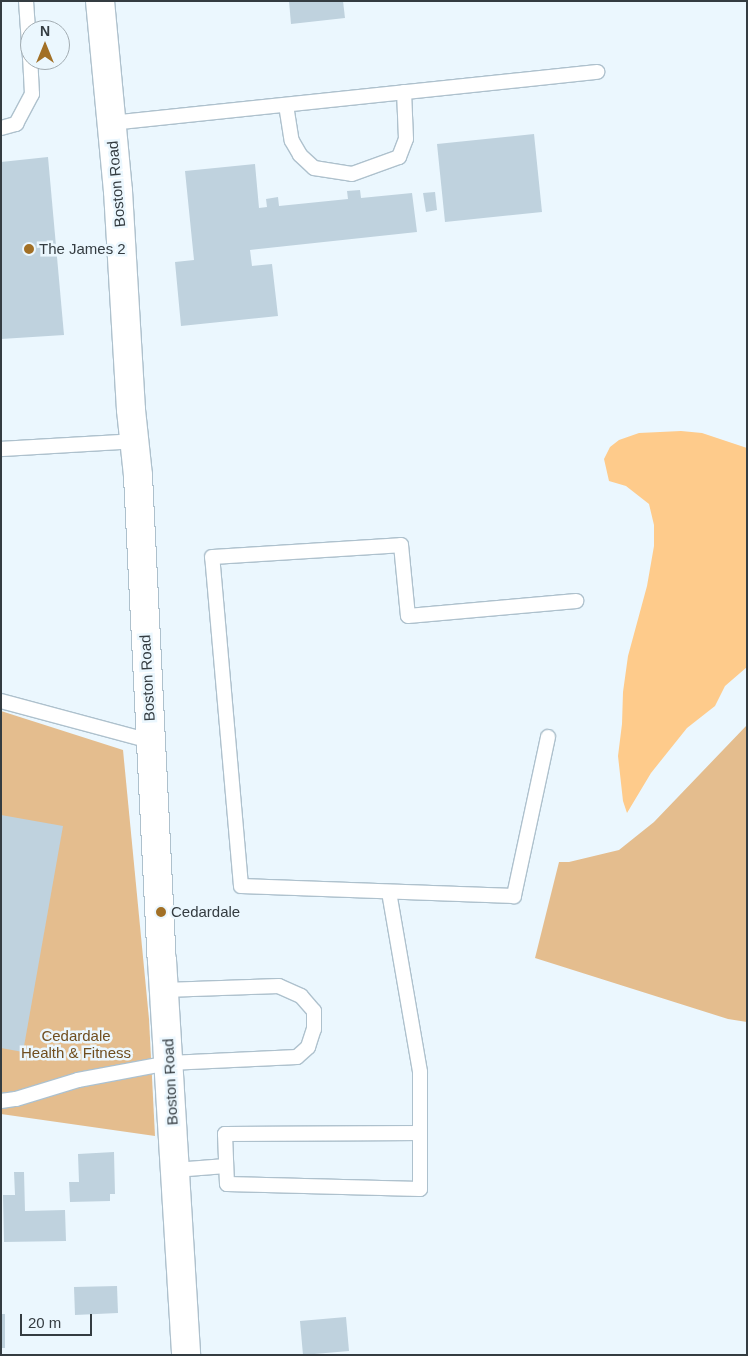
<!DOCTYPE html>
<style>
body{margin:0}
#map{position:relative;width:748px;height:1356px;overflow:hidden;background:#ebf7fe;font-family:Helvetica,sans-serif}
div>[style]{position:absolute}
.green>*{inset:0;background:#e4bd8e}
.water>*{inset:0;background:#fecb8b}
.building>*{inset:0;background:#bfd2de}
.roads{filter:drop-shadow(1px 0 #aec1cd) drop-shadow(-1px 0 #aec1cd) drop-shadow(0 1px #aec1cd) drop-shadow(0 -1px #aec1cd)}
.lane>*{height:14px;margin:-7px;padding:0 7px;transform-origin:7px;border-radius:7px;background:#fff}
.secondary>*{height:28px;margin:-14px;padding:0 14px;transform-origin:14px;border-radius:14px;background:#fff}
.dots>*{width:14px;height:14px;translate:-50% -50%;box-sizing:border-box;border:2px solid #ebf7fe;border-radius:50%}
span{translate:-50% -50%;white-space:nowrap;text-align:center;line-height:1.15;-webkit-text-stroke:5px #ebf7fe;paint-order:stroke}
.street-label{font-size:15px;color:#343c41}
.poi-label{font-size:15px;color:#343c41}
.left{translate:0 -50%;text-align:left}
.park-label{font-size:15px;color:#704e1f}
.frame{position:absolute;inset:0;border:2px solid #343c41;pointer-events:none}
.north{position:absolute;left:20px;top:20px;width:50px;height:50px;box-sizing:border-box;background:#ebf7fe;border:1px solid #a2acb2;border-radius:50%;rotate:0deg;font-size:14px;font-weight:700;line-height:20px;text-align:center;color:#343c41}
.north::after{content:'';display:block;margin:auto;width:18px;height:22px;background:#a27026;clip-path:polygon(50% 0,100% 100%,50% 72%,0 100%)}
.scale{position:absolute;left:20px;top:1314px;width:72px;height:22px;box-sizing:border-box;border:2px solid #343c41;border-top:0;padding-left:6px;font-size:15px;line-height:18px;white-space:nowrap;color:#343c41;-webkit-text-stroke:4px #ebf7fe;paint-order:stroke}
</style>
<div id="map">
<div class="green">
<div style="clip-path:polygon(1px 711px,123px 750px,149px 1019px,155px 1136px,1px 1114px)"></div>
<div style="clip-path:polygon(747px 725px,747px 1022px,728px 1019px,535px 958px,559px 862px,569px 862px,619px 850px,654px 822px)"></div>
</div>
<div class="water">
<div style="clip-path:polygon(681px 431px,702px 433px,747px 448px,747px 667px,725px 686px,715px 706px,687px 728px,651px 773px,627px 813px,623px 801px,618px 756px,622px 724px,623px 692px,628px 656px,647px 586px,654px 546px,654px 525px,649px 504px,626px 486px,609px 481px,604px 459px,610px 447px,619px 440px,639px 433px)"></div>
</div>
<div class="building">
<div style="clip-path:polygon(289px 1px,343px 1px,345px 18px,291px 24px)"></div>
<div style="clip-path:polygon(534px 134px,542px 212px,445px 222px,437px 144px)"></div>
<div style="clip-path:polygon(48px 157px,64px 335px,1px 339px,1px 162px)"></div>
<div style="clip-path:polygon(255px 164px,259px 208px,267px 207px,266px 199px,278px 197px,279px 206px,348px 199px,347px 191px,360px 190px,361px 198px,412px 193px,417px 232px,250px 250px,252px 266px,272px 264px,278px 316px,181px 326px,175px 262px,194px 260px,185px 171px)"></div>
<div style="clip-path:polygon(435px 192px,437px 210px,426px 212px,423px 193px)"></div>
<div style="clip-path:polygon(1px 815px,63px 826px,23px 1052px,1px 1048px)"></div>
<div style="clip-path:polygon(114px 1152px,115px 1194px,110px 1194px,110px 1201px,70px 1202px,69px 1182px,79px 1182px,78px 1154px)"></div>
<div style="clip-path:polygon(14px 1172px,24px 1172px,25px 1211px,65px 1210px,66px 1241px,4px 1242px,3px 1195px,15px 1195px)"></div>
<div style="clip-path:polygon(117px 1286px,118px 1313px,75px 1315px,74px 1287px)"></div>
<div style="clip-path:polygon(1px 1314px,5px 1314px,5px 1348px,1px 1348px)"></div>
<div style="clip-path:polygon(346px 1317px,349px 1351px,303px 1355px,300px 1321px)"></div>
</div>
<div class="roads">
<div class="lane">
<div style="left:26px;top:1px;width:57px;rotate:86deg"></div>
<div style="left:286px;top:105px;width:36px;rotate:81deg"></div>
<div style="left:292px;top:141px;width:16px;rotate:60deg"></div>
<div style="left:300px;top:155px;width:19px;rotate:43deg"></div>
<div style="left:314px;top:168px;width:38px;rotate:9deg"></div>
<div style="left:352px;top:174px;width:50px;rotate:-19.9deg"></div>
<div style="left:399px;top:157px;width:19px;rotate:-69deg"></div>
<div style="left:406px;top:139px;width:47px;rotate:-92.4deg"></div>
<div style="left:111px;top:123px;width:489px;rotate:-6deg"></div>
<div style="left:1px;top:128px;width:16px;rotate:-15deg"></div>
<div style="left:16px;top:124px;width:34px;rotate:-62deg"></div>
<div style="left:32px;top:94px;width:34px;rotate:-93deg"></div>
<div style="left:1px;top:449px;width:134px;rotate:-3.4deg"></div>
<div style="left:1px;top:701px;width:154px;rotate:15deg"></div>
<div style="left:548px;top:737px;width:163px;rotate:102.1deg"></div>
<div style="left:514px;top:896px;width:273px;rotate:-177.9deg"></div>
<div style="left:241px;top:886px;width:330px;rotate:-95deg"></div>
<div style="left:212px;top:557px;width:189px;rotate:-3.6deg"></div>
<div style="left:401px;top:545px;width:71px;rotate:84.4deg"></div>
<div style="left:408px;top:616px;width:169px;rotate:-5.1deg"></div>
<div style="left:389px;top:892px;width:183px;rotate:80.2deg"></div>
<div style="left:420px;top:1072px;width:117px;rotate:90deg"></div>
<div style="left:420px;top:1189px;width:193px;rotate:-178.5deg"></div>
<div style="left:227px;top:1184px;width:50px;rotate:-92.3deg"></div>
<div style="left:225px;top:1134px;width:195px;rotate:-0.3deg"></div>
<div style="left:1px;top:1101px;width:15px;rotate:-8deg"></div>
<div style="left:16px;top:1099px;width:65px;rotate:-17deg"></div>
<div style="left:78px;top:1080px;width:93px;rotate:-10.6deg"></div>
<div style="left:169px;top:1063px;width:128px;rotate:-2.7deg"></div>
<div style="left:297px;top:1057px;width:15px;rotate:-42deg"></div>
<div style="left:308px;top:1047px;width:19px;rotate:-72deg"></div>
<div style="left:314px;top:1029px;width:18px;rotate:-90deg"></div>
<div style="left:314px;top:1011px;width:20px;rotate:-131deg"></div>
<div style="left:301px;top:996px;width:24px;rotate:-156deg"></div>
<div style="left:279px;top:986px;width:115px;rotate:178deg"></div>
<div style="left:175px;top:1170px;width:51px;rotate:-4.5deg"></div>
</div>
<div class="secondary">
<div style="left:100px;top:1px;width:191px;rotate:84.6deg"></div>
<div style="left:118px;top:191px;width:219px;rotate:86.6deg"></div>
<div style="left:131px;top:410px;width:66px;rotate:83.9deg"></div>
<div style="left:138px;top:476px;width:485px;rotate:87.2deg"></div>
<div style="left:162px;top:960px;width:396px;rotate:86.5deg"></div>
</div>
</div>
<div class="dots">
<div style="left:29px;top:249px;background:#a27026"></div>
<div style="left:161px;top:912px;background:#a27026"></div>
</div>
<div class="street-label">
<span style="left:116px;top:184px;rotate:-95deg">Boston Road</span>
<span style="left:147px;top:678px;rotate:-93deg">Boston Road</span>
<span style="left:170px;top:1082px;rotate:-93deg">Boston Road</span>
</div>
<div class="poi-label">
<span class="left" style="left:39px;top:249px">The James 2</span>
<span class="left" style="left:171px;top:912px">Cedardale</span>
</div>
<div class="park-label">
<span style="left:76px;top:1044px">Cedardale<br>Health &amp; Fitness</span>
</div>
<div class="frame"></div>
<div class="north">N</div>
<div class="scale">20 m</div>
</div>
